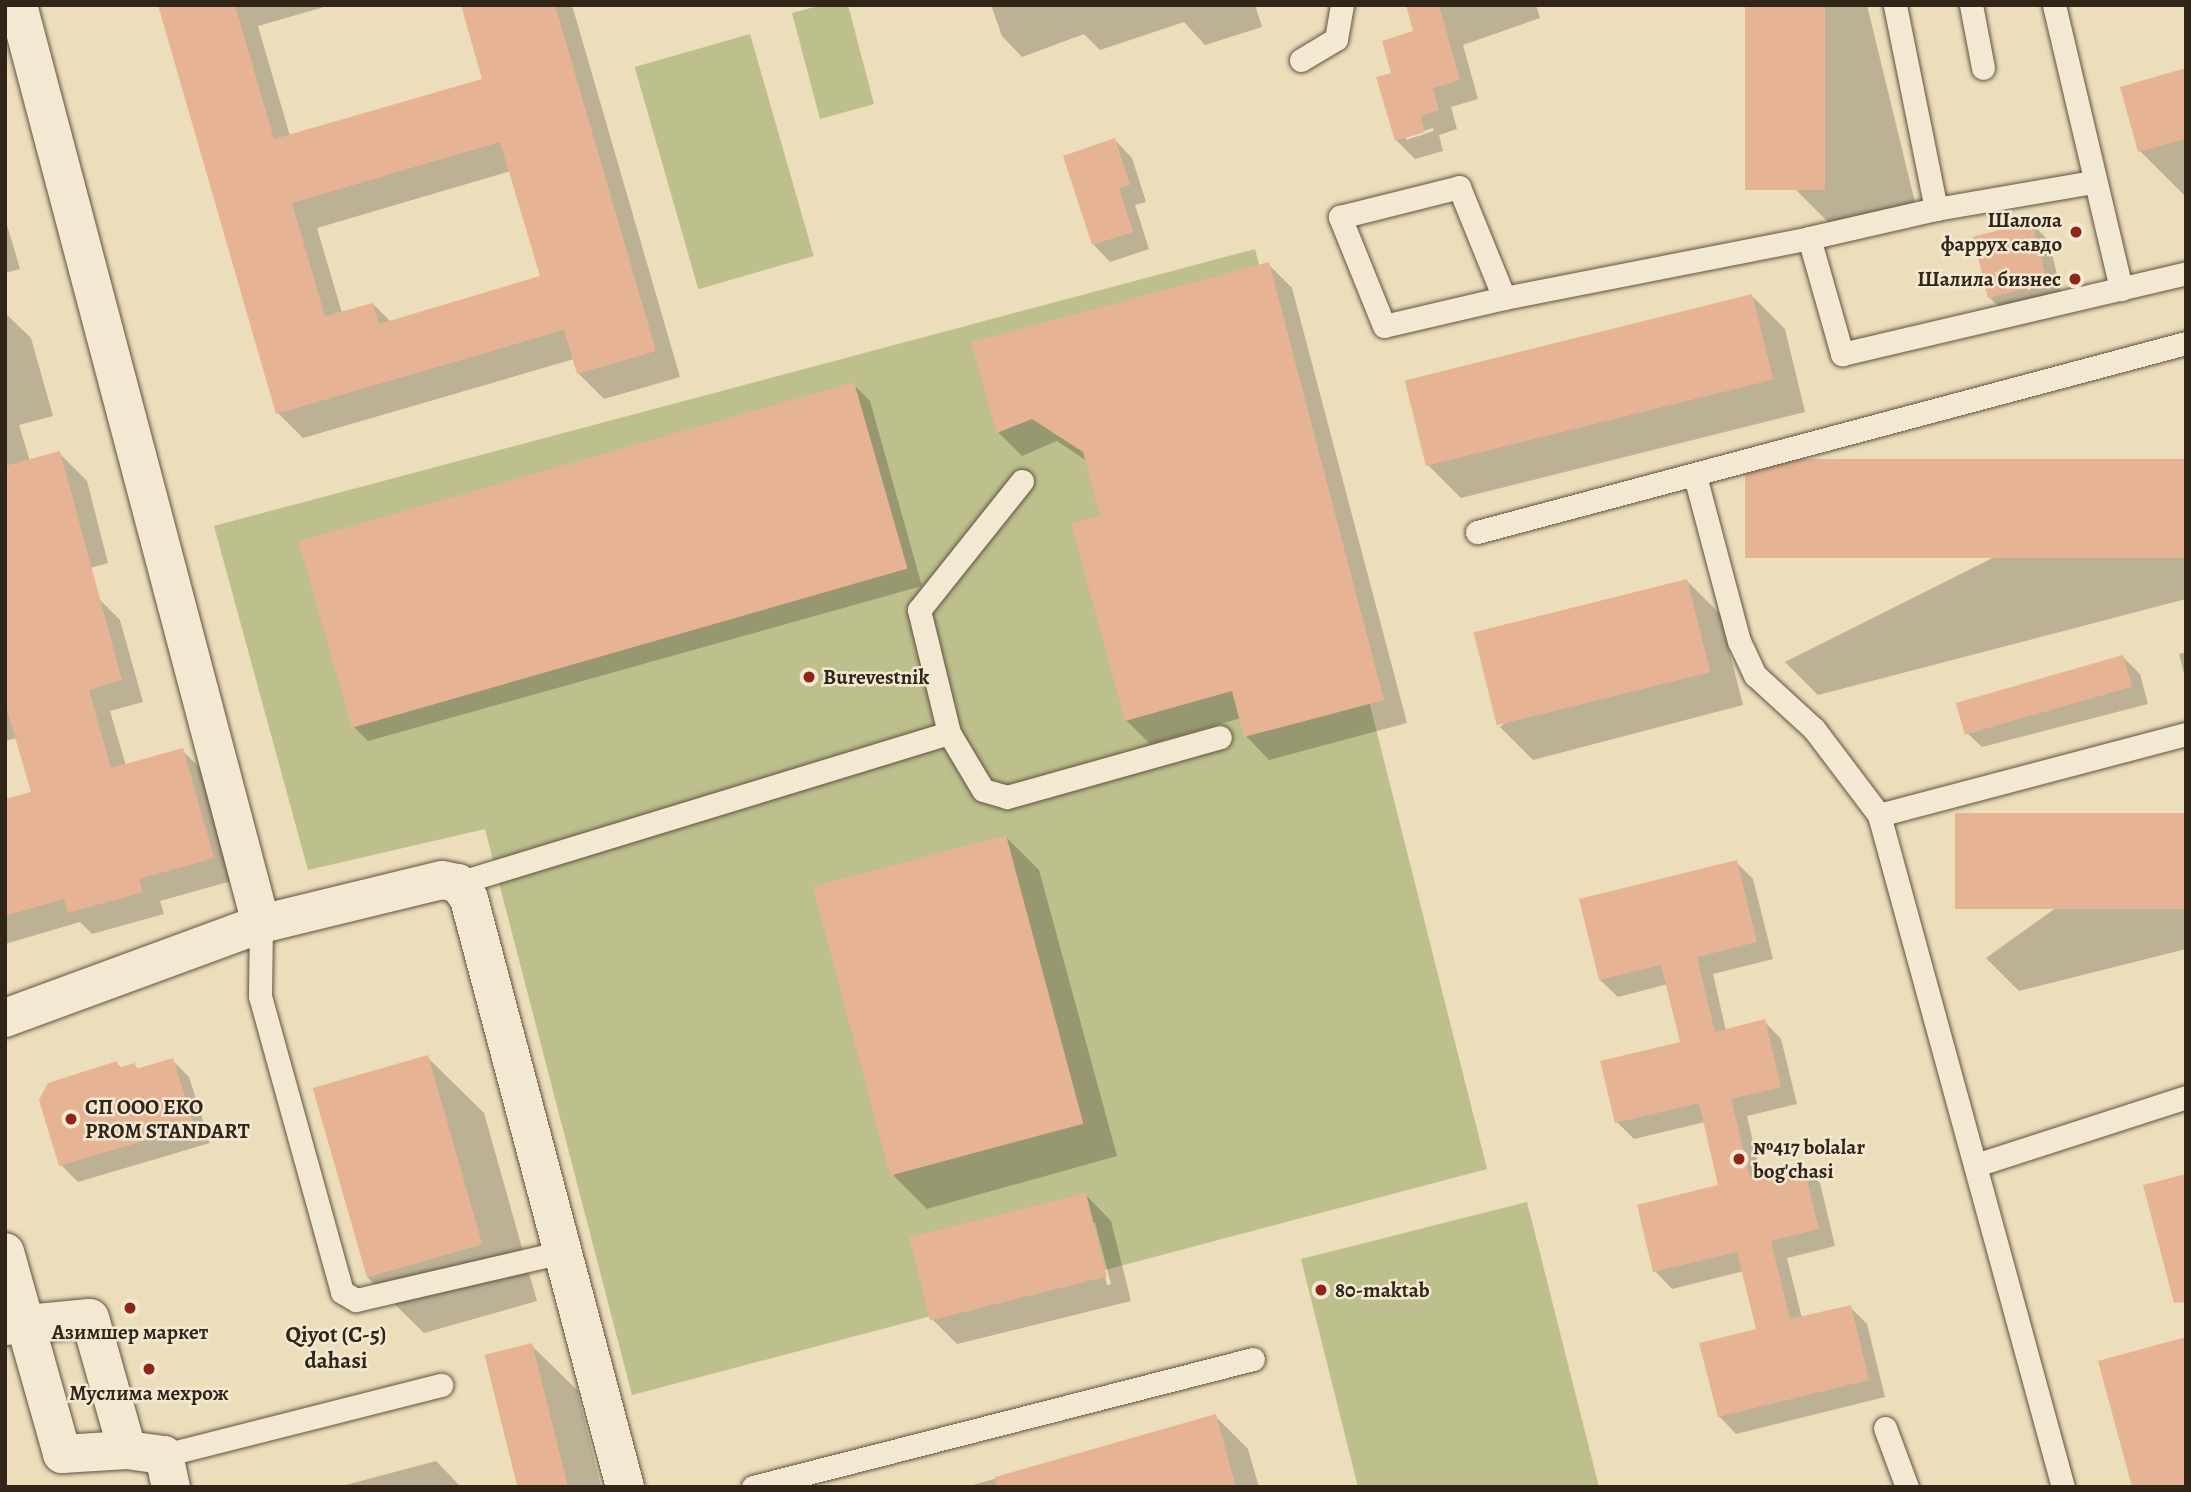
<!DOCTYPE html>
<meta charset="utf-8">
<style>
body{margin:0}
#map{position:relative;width:2191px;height:1492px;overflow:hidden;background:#ecddbb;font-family:Alegreya,serif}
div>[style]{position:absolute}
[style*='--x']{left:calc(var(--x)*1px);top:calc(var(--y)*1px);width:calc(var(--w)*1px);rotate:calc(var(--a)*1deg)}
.green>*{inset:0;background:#bdbf8c;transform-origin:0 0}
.shadow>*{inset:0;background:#0003}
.building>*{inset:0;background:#e6b494;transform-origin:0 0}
.roads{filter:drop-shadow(0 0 2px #605341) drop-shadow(0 0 2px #605341)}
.service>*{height:23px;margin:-11.5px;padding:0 11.5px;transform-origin:11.5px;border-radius:11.5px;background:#f3e9d3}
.minor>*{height:38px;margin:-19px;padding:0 19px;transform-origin:19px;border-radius:19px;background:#f3e9d3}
.dots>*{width:19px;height:19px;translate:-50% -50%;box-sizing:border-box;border:4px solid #f3e9d3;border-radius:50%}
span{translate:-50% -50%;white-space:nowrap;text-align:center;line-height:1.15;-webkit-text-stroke:5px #f3e9d3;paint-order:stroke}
.poi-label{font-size:21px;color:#312518;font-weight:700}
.right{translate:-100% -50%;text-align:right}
.left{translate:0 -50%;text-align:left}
.neighbourhood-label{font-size:23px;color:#312518;font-weight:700}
.frame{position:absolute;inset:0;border:7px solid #312518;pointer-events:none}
</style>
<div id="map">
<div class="green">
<div style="clip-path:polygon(822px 5px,848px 5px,874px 104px,820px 119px,792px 13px)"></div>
<div style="left:750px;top:34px;width:231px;height:120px;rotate:74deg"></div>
<div style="clip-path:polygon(1255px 249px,1487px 1169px,632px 1395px,485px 829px,308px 870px,214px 526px)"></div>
<div style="clip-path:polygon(1527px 1202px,1599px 1487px,1358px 1487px,1301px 1259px)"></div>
</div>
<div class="shadow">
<div style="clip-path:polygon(evenodd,159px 5px,331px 5px,258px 26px,290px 136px,484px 80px,463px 5px,572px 5px,680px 377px,604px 399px,578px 373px,574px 359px,303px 438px,278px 413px,159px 5px,511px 171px,542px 278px,391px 322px,373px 304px,342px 313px,317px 228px,511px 171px)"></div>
<div style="clip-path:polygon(991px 5px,1255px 5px,1262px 27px,1205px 45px,1184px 22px,1100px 50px,1084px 34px,1022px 57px,1002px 36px)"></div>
<div style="clip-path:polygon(evenodd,1407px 5px,1536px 5px,1540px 18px,1463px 45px,1478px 99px,1451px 107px,1457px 129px,1439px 135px,1443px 151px,1415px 159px,1396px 140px,1394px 74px,1415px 32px,1407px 5px,1433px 128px,1434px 131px,1406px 140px,1406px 136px,1433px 128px)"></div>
<div style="clip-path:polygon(1747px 5px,1867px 5px,1920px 223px,1846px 240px,1790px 184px)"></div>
<div style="clip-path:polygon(2186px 70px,2186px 197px,2140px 151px,2122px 88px)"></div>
<div style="clip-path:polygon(1115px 140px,1132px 158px,1146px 202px,1135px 205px,1149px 249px,1110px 262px,1093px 244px)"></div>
<div style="clip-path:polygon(5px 218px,20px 269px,5px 273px)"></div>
<div style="clip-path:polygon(2032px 224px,2049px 241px,2063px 300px,2006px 314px,1989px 297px)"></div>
<div style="clip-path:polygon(1268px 264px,1292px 288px,1407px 723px,1269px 760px,1246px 736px,1241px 718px,1150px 744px,1126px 720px,1102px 517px,1087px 461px,1057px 441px,1022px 456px,998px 432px)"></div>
<div style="clip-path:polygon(1752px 296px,1785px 329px,1805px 412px,1461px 498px,1428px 465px)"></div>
<div style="clip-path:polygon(5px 313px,31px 338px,53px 416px,19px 425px,30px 461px,59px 453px,87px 481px,108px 563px,5px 592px)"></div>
<div style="clip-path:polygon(853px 384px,870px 401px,922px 586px,368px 741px,351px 724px)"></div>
<div style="clip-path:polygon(2186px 461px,2186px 599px,1818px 695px,1785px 662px)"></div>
<div style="clip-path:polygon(1687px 581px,1720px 614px,1743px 705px,1533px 760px,1500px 727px)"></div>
<div style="clip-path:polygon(98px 598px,120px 620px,143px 702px,110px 711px,126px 766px,182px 750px,204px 772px,235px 880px,160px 901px,164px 914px,92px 934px,80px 922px,5px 944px,5px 801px,33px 793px,17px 738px,5px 741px,5px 625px)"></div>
<div style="clip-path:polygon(2186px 652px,2186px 681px,2179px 654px)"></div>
<div style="clip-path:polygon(2123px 657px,2140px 674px,2148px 704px,1982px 747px,1964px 730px)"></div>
<div style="clip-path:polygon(2186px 814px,2186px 949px,2019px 991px,1986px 958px)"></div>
<div style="clip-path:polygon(1006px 837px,1039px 870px,1117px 1156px,927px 1209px,894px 1176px)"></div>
<div style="clip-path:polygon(1736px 862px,1753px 879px,1773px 959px,1713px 974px,1726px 1031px,1764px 1021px,1781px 1039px,1797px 1104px,1747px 1116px,1761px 1176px,1803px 1166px,1820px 1183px,1835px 1246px,1787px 1258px,1802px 1318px,1850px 1307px,1867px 1324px,1885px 1397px,1736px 1434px,1719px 1416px,1758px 1331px,1744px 1271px,1672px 1289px,1655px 1271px,1720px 1186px,1705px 1122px,1634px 1139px,1617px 1122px,1682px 1043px,1668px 984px,1618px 997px,1600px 980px)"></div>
<div style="clip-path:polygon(427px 1057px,484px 1113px,537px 1301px,424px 1333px,367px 1277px)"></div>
<div style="clip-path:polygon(172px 1060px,189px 1077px,210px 1143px,78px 1182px,61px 1165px,117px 1063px,122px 1069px,134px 1065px,139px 1070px)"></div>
<div style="clip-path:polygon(evenodd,1086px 1195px,1111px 1221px,1131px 1301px,957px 1344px,931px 1318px,1086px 1195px,1092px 1223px,1095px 1223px,1111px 1284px,1107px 1285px,1092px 1223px)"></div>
<div style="clip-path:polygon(531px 1345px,577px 1390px,601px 1487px,519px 1487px)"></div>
<div style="clip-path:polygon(1215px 1416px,1248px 1449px,1259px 1487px,966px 1487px)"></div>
<div style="clip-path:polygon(436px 1461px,461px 1487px,338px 1487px)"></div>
</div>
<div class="building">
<div style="clip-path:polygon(evenodd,158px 5px,235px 5px,274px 139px,482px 79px,461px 5px,555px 5px,656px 351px,577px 374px,564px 330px,276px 414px,158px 5px,500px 142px,540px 276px,379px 324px,373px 303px,325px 316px,292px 203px,500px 142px)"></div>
<div style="clip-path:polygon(1406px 5px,1439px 5px,1460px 80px,1433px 88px,1439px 110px,1421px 116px,1425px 132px,1395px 141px,1376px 77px,1391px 73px,1382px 41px,1413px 31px)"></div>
<div style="left:1745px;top:5px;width:80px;height:185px"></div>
<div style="clip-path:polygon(2186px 68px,2186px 139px,2138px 152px,2120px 87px)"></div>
<div style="clip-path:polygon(1115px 138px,1130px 185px,1119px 188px,1133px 232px,1092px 245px,1063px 156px)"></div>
<div style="left:2032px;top:222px;width:63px;height:61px;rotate:76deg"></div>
<div style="clip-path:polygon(1269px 262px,1384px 700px,1244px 737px,1232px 691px,1125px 721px,1071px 523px,1100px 516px,1083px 452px,1032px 419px,997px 433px,971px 342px)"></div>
<div style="left:1752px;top:294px;width:88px;height:358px;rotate:76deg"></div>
<div style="left:854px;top:382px;width:194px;height:578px;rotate:74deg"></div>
<div style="clip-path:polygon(60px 451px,122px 680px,89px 690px,111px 768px,183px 748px,214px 858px,139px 879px,143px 892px,68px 913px,64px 899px,5px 916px,5px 799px,31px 792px,5px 703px,5px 466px)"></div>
<div style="left:2186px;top:459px;width:99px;height:441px;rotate:90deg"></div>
<div style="left:1687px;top:579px;width:96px;height:220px;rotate:76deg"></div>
<div style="left:2123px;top:655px;width:33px;height:174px;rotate:74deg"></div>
<div style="left:2186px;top:813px;width:96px;height:231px;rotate:90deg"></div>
<div style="left:1006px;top:835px;width:299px;height:200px;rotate:75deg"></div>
<div style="clip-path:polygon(1737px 860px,1757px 942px,1697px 957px,1715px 1032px,1765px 1019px,1781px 1087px,1731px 1099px,1750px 1177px,1803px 1164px,1819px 1229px,1771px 1241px,1790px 1319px,1851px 1305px,1869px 1380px,1718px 1417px,1699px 1343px,1756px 1329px,1737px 1252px,1653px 1272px,1637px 1205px,1718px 1185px,1699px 1103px,1615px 1123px,1600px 1061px,1680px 1042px,1661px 965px,1599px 980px,1579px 899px)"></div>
<div style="left:428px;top:1055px;width:197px;height:120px;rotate:74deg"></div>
<div style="clip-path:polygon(173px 1058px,194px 1126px,59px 1166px,39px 1100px,48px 1083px,117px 1061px,119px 1068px,135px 1063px,136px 1069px)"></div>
<div style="clip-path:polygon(2186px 1174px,2186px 1302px,2174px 1303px,2143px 1185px)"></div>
<div style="left:1086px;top:1193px;width:86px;height:182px;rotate:76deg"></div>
<div style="clip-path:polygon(2186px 1337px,2186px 1487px,2132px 1487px,2098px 1361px)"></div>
<div style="left:532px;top:1343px;width:149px;height:49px;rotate:76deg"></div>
<div style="clip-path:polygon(1216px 1414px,1236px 1487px,996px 1487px,995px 1477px)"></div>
</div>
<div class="roads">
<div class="service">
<div style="--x:1971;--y:5;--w:64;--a:79.2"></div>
<div style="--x:2054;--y:5;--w:292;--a:76.7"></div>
<div style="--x:1301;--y:60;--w:41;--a:-31"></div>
<div style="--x:1336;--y:39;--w:35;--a:-80"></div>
<div style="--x:1936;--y:209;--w:158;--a:-9.8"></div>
<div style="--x:1809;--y:238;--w:130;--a:-12.9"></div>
<div style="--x:1936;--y:209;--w:208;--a:-101.4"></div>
<div style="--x:1504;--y:298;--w:123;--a:166.9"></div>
<div style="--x:1384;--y:326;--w:118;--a:-112"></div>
<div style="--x:1340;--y:217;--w:123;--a:-14.1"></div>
<div style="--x:1459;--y:187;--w:120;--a:67.9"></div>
<div style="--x:1504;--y:298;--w:311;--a:-11.1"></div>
<div style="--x:1809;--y:238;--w:121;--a:74.1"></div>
<div style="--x:1842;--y:354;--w:353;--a:-13.2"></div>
<div style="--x:1695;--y:476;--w:171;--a:75.1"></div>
<div style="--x:1739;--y:641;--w:38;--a:65"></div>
<div style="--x:1755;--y:675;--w:80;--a:42.5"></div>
<div style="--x:1814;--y:729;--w:108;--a:52.9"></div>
<div style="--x:1879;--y:815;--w:697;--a:74.69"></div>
<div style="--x:1477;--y:532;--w:734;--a:-14.93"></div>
<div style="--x:949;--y:733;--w:127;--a:-103.7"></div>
<div style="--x:919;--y:610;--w:165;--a:-51.4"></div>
<div style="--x:1879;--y:815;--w:318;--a:-14.8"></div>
<div style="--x:458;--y:883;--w:513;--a:-16.99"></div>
<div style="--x:949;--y:733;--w:66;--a:59.2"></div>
<div style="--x:983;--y:790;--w:25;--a:16"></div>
<div style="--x:1007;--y:797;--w:221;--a:-15.7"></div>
<div style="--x:261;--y:924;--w:72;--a:90.8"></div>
<div style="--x:260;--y:996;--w:307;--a:74.5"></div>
<div style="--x:342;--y:1292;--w:16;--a:30"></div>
<div style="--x:356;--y:1300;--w:212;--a:-13.1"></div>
<div style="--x:1976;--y:1165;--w:221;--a:-17.9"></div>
<div style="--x:1885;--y:1428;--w:63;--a:69.6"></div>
<div style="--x:164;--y:1455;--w:286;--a:-14.2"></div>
<div style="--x:753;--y:1487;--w:516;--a:-14.36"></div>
</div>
<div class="minor">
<div style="--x:18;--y:5;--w:951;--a:75.19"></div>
<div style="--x:5;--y:1018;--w:273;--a:-20.2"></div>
<div style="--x:261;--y:924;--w:186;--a:-13.7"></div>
<div style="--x:442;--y:880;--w:16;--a:11"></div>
<div style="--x:458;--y:883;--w:19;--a:55"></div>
<div style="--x:469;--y:899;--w:608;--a:75.14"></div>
<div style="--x:5;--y:1252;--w:210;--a:74.2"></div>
<div style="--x:62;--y:1454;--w:65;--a:-3.5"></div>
<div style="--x:127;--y:1450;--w:37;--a:8"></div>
<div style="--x:164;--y:1455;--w:33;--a:78"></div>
<div style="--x:5;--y:1326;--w:85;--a:-5.4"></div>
<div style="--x:90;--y:1318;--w:137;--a:74.3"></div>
</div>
</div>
<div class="dots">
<div style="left:2076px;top:232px;background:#8f2418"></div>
<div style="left:2075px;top:279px;background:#8f2418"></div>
<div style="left:809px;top:677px;background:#8f2418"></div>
<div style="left:71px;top:1119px;background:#8f2418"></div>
<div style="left:1739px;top:1159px;background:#8f2418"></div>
<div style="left:1321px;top:1290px;background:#8f2418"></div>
<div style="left:130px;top:1308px;background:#8f2418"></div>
<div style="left:149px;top:1369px;background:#8f2418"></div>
</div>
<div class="poi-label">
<span class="right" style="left:2062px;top:232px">Шалола<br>фаррух савдо</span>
<span class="right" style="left:2061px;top:279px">Шалила бизнес</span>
<span class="left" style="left:823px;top:677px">Burevestnik</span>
<span class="left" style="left:85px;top:1119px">СП ООО EKO<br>PROM STANDART</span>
<span class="left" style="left:1753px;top:1159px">№417 bolalar<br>bog'chasi</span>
<span class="left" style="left:1335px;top:1290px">80-maktab</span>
<span style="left:130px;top:1332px">Азимшер маркет</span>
<span style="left:149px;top:1393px">Муслима мехрож</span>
</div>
<div class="neighbourhood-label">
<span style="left:336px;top:1348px">Qiyot (C-5)<br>dahasi</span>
</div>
<div class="frame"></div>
</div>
